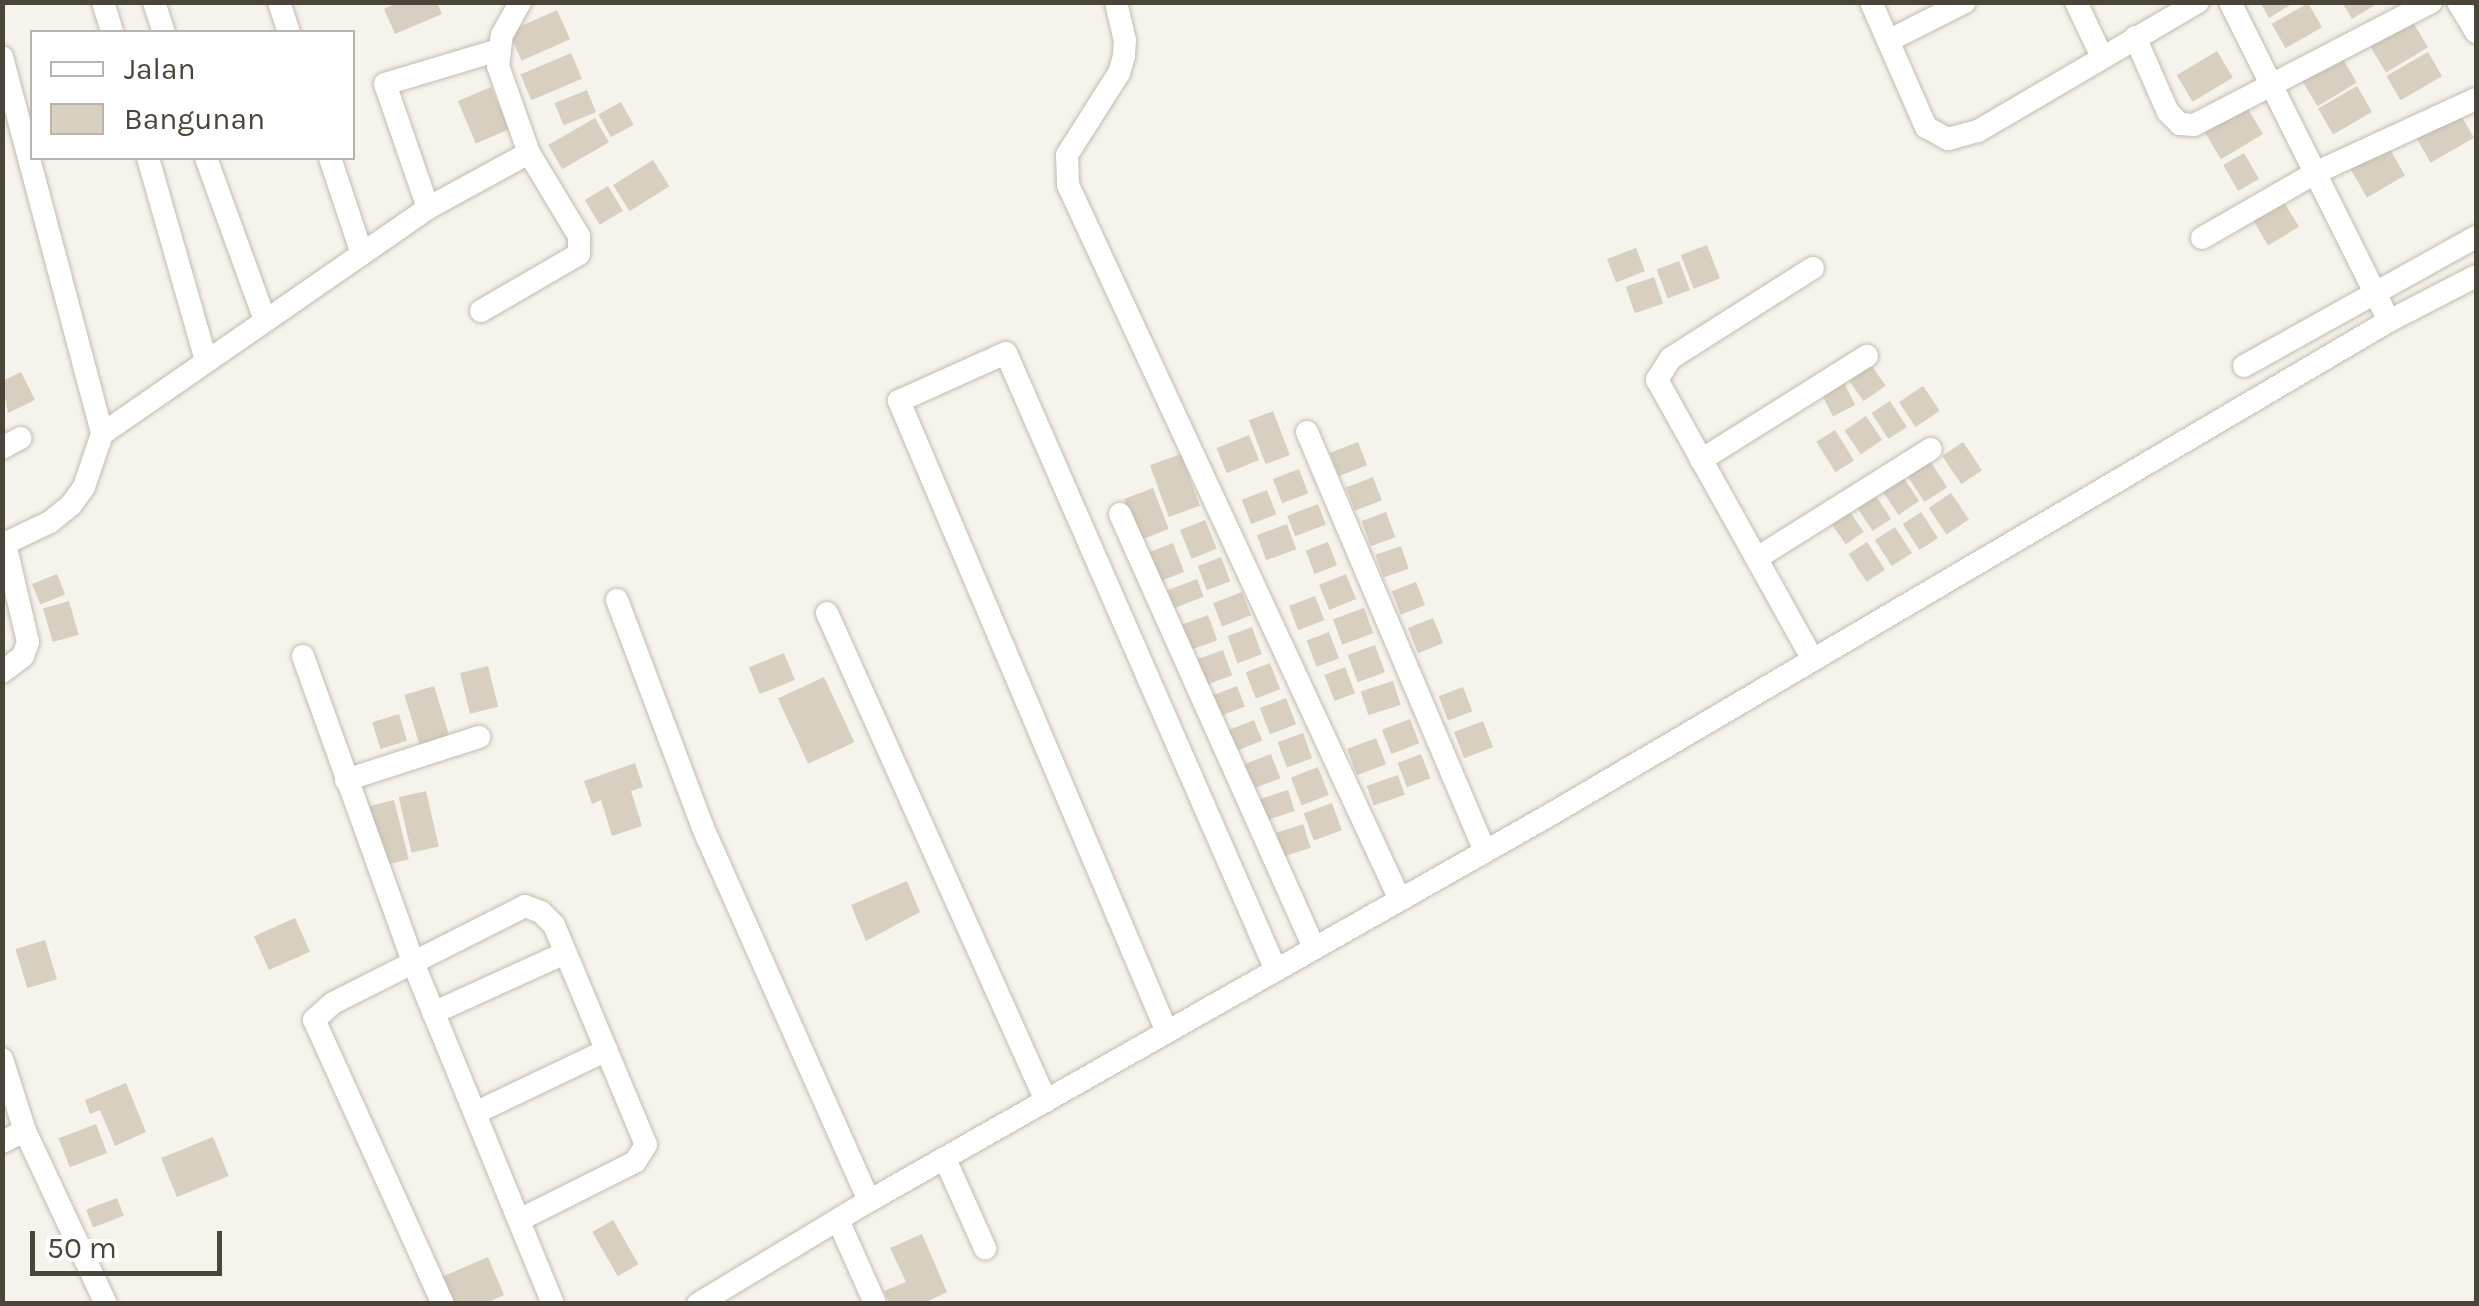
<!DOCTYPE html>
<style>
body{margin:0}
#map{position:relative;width:2479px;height:1306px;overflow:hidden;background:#f6f3ec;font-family:Karla,sans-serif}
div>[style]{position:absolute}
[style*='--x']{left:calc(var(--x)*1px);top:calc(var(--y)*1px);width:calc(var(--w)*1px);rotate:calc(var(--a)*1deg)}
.building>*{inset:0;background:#d8cfc1;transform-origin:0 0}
.roads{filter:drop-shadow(0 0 2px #c2bbae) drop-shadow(0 0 2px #c2bbae)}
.minor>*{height:22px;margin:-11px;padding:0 11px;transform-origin:11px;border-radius:11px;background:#fff}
span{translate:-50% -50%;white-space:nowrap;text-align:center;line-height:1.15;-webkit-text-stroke:10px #fff;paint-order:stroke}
.frame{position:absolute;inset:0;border:5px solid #4b4439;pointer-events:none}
.legend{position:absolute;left:30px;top:30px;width:325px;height:130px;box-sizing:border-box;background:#fff;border:2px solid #b7b4b0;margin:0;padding:12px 18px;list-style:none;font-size:30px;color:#4b4439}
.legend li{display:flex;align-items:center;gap:20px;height:50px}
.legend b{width:50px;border:2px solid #b7b4b0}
.scale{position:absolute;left:30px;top:1231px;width:192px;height:45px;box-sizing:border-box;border:5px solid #4b4439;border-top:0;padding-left:12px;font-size:30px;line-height:35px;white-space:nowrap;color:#4b4439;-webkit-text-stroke:8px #fff;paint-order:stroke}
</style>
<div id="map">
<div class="building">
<div style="clip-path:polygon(399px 2px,437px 2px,442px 14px,395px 34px,384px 9px)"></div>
<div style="clip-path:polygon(2260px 2px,2295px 2px,2269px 18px)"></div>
<div style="clip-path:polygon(2342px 2px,2380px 2px,2352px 19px)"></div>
<div style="left:2308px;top:3px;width:28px;height:42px;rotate:60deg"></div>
<div style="left:557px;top:10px;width:32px;height:53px;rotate:66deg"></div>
<div style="left:2411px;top:19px;width:33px;height:49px;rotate:59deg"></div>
<div style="left:2217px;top:51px;width:31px;height:47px;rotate:59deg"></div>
<div style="left:2428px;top:52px;width:28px;height:48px;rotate:60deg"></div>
<div style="left:571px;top:53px;width:28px;height:55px;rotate:67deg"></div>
<div style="left:2341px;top:56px;width:31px;height:46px;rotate:59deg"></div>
<div style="left:2357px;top:86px;width:30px;height:45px;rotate:60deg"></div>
<div style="left:491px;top:87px;width:46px;height:36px;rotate:67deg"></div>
<div style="left:587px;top:90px;width:24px;height:35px;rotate:68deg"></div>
<div style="left:621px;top:102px;width:26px;height:26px;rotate:61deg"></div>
<div style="left:2245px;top:104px;width:35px;height:49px;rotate:59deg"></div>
<div style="left:2458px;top:110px;width:32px;height:50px;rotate:60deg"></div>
<div style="left:595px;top:118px;width:28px;height:54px;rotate:60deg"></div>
<div style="left:2388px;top:146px;width:34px;height:44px;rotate:60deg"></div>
<div style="left:2244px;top:153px;width:30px;height:24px;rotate:60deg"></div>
<div style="left:653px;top:160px;width:31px;height:47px;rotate:58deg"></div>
<div style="left:608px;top:186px;width:29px;height:27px;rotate:59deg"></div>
<div style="left:2284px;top:202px;width:29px;height:36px;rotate:59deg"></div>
<div style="left:1707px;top:245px;width:36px;height:28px;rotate:69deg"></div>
<div style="left:1636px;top:248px;width:25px;height:31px;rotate:69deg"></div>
<div style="left:1679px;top:261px;width:31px;height:24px;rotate:69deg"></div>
<div style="left:1654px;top:277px;width:28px;height:30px;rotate:71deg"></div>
<div style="left:1869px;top:362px;width:29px;height:27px;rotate:55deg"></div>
<div style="clip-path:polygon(21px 372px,35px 400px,8px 413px,2px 381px)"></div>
<div style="left:1843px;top:381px;width:27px;height:25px;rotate:63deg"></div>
<div style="left:1923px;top:386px;width:30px;height:29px;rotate:56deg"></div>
<div style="left:1890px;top:401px;width:31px;height:22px;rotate:57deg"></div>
<div style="left:1273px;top:411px;width:47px;height:26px;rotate:69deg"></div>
<div style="left:1866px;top:416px;width:29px;height:26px;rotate:56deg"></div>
<div style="left:1835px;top:430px;width:36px;height:22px;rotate:58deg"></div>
<div style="left:1249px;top:435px;width:27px;height:35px;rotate:68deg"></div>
<div style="left:1358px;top:442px;width:25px;height:30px;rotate:69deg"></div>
<div style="left:1963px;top:442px;width:34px;height:25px;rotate:56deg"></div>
<div style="left:1181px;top:454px;width:55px;height:33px;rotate:70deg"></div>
<div style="left:1928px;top:458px;width:35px;height:27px;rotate:57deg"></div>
<div style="left:1299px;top:469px;width:26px;height:28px;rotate:69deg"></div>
<div style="left:1373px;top:477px;width:25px;height:29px;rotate:69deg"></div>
<div style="left:1903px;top:477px;width:29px;height:25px;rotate:56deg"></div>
<div style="left:1153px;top:488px;width:44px;height:31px;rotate:69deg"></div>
<div style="left:1267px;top:490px;width:26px;height:27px;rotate:69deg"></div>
<div style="left:1874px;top:493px;width:31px;height:22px;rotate:57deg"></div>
<div style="left:1951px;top:493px;width:32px;height:27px;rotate:56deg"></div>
<div style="left:1318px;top:504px;width:22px;height:33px;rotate:69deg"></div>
<div style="left:1386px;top:512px;width:27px;height:26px;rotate:70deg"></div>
<div style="left:1850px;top:512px;width:24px;height:22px;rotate:55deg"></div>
<div style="left:1921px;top:512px;width:31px;height:22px;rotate:57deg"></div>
<div style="left:1205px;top:520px;width:31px;height:27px;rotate:68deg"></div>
<div style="left:1287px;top:524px;width:27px;height:32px;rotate:70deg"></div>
<div style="left:1895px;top:527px;width:31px;height:24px;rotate:57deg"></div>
<div style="left:1328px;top:542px;width:25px;height:24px;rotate:69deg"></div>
<div style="left:1867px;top:542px;width:33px;height:22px;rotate:57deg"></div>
<div style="left:1173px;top:543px;width:31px;height:27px;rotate:69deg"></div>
<div style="left:1401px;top:546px;width:24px;height:27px;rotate:71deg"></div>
<div style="left:1221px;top:557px;width:26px;height:25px;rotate:69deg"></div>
<div style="left:57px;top:574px;width:22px;height:27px;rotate:68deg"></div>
<div style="left:1346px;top:574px;width:27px;height:29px;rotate:68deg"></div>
<div style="left:1197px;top:579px;width:19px;height:32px;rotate:69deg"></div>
<div style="left:1416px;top:582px;width:25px;height:26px;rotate:69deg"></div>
<div style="left:1242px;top:592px;width:25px;height:31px;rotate:69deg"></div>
<div style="left:1315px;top:596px;width:26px;height:28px;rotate:69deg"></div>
<div style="left:69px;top:601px;width:35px;height:27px;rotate:74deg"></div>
<div style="left:1364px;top:608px;width:27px;height:33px;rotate:70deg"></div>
<div style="left:1208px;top:615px;width:27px;height:29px;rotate:70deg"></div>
<div style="left:1433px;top:618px;width:27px;height:27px;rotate:68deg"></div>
<div style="left:1252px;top:627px;width:29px;height:26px;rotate:70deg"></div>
<div style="left:1329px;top:632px;width:28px;height:24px;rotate:69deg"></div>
<div style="left:1375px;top:645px;width:29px;height:29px;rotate:70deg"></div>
<div style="left:1223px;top:650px;width:27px;height:28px;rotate:70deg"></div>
<div style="left:784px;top:653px;width:29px;height:38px;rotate:68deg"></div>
<div style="left:1270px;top:663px;width:28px;height:26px;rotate:69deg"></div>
<div style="left:488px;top:666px;width:42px;height:29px;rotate:76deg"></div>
<div style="left:1345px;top:667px;width:28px;height:22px;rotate:69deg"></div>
<div style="left:824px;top:677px;width:72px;height:51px;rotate:65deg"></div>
<div style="left:1393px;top:681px;width:25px;height:34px;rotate:72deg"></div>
<div style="left:434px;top:686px;width:52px;height:31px;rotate:73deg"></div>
<div style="left:1237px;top:686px;width:22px;height:29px;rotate:69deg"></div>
<div style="left:1463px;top:687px;width:26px;height:26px;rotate:69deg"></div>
<div style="left:1286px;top:698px;width:28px;height:28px;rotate:69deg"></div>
<div style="left:399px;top:714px;width:28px;height:28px;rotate:73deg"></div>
<div style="left:1410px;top:719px;width:26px;height:30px;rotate:69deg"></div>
<div style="left:1254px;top:720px;width:22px;height:38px;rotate:68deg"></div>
<div style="left:1483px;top:721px;width:28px;height:31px;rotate:69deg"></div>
<div style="left:1303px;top:733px;width:27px;height:27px;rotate:70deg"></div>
<div style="left:1376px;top:738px;width:28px;height:31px;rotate:69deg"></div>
<div style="left:1271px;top:754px;width:26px;height:35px;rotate:69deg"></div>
<div style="left:1421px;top:754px;width:26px;height:25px;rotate:69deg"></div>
<div style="clip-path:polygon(635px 763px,643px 787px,631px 791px,642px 826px,612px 836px,601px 800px,592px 804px,584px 781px)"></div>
<div style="left:1318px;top:767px;width:30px;height:29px;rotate:69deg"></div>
<div style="left:1398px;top:775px;width:21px;height:33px;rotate:71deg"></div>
<div style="left:1288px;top:790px;width:22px;height:30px;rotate:72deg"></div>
<div style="left:426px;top:791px;width:57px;height:28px;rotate:77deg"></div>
<div style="left:394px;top:800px;width:61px;height:32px;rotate:76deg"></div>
<div style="left:1332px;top:803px;width:29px;height:30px;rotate:70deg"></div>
<div style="left:1303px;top:824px;width:25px;height:28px;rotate:72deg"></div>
<div style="clip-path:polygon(907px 881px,920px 912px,866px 941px,851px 905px)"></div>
<div style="left:295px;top:918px;width:37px;height:45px;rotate:66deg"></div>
<div style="left:45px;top:940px;width:41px;height:31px;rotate:73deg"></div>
<div style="clip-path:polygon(126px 1083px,146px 1132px,115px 1146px,100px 1110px,90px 1114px,85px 1100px)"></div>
<div style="left:96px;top:1124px;width:31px;height:40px;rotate:69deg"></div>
<div style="left:213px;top:1137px;width:42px;height:56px;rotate:68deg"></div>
<div style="left:117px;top:1198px;width:19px;height:33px;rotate:69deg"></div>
<div style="left:613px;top:1220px;width:51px;height:24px;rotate:60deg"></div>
<div style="clip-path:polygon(922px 1234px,947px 1292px,922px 1304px,890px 1304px,884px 1291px,906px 1282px,890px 1248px)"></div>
<div style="clip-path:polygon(488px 1257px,504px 1295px,484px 1304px,450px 1304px,439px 1278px)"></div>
</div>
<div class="roads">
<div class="minor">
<div style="--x:103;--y:2;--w:31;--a:73"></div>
<div style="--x:154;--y:2;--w:32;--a:72"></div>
<div style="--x:279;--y:2;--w:32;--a:72"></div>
<div style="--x:1116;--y:2;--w:39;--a:77"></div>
<div style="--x:1125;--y:40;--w:16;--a:94"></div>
<div style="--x:1124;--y:56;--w:18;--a:106"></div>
<div style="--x:1119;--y:73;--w:97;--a:122.4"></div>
<div style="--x:1067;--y:155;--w:30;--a:88"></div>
<div style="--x:1068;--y:185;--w:788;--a:65.09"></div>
<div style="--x:1871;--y:2;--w:137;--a:66.3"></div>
<div style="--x:1926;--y:127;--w:25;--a:29"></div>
<div style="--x:1948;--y:139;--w:31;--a:-15"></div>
<div style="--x:1978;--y:131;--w:255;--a:-30.4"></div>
<div style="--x:2076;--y:2;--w:59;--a:64.7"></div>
<div style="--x:2230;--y:2;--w:356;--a:63.5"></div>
<div style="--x:2458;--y:2;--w:35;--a:59"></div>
<div style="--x:2135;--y:37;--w:82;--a:66.3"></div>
<div style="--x:2168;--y:112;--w:17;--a:45"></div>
<div style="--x:2180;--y:124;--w:14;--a:4"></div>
<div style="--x:2194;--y:125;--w:267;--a:-27.4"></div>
<div style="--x:1888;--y:41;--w:86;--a:-26.9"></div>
<div style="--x:2;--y:57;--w:390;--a:75.1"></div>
<div style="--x:148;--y:158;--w:210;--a:74"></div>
<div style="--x:206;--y:158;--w:172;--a:70"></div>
<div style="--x:330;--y:158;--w:101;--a:71.6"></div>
<div style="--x:428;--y:208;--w:131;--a:-109.1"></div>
<div style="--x:385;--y:84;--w:118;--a:-16.7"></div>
<div style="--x:2202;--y:238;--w:130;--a:-29.9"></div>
<div style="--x:2315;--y:173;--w:177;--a:-24.7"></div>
<div style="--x:481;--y:311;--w:113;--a:-30.2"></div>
<div style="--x:579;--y:254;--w:18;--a:-90"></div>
<div style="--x:579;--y:236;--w:97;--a:-121.1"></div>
<div style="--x:2244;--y:366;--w:265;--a:-29.1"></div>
<div style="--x:1307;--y:432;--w:456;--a:67"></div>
<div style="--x:2;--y:448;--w:21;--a:-28"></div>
<div style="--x:1701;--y:460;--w:196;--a:-32.1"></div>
<div style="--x:1120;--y:514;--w:475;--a:65.9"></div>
<div style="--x:2;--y:545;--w:53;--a:-25.6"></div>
<div style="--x:50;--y:522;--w:27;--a:-39"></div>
<div style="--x:71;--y:505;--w:22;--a:-54"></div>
<div style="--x:84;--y:487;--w:56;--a:-71.2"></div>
<div style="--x:102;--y:434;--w:397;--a:-34.7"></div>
<div style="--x:428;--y:208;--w:115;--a:-28.6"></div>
<div style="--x:529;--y:153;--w:92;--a:-109.6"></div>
<div style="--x:498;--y:66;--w:31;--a:-83"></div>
<div style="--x:502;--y:35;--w:38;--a:-61"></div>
<div style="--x:1757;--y:558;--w:205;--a:-32.1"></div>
<div style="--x:617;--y:600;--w:244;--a:69.3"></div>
<div style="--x:703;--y:828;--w:408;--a:66"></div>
<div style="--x:827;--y:613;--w:535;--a:65.83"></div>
<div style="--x:303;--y:656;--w:328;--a:70.2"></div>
<div style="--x:414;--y:965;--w:366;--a:67.7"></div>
<div style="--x:1813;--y:660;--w:321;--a:-119.1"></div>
<div style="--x:1657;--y:380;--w:26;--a:-58"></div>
<div style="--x:1671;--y:358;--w:168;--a:-32.4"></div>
<div style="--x:2;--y:672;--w:26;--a:-37"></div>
<div style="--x:23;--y:656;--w:15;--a:-70"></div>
<div style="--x:28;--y:642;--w:101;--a:-103.2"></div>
<div style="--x:346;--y:780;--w:140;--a:-17.9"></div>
<div style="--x:433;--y:1013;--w:145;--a:-24.4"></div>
<div style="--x:1167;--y:1032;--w:686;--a:-113.01"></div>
<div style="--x:899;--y:401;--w:117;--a:-24.2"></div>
<div style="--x:1006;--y:353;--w:673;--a:66.37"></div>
<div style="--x:2;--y:1059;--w:76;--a:72.3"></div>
<div style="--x:475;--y:1113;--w:146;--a:-25.5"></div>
<div style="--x:2;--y:1142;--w:25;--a:-26"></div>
<div style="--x:25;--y:1131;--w:191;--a:64.9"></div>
<div style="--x:945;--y:1159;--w:98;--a:65.8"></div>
<div style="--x:838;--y:1220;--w:89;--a:66"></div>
<div style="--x:443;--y:1304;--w:312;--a:-114.4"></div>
<div style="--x:314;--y:1020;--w:25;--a:-42"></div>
<div style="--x:333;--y:1003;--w:215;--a:-26.8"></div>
<div style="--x:525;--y:906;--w:17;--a:21"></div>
<div style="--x:541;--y:912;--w:18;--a:45"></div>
<div style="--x:554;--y:925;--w:238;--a:67.3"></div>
<div style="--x:646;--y:1145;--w:20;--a:123"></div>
<div style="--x:635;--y:1162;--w:130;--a:153.4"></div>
<div style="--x:698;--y:1304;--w:200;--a:-31.1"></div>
<div style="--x:869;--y:1201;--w:786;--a:-29.56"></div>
<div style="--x:1553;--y:813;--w:970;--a:-30.48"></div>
<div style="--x:2389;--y:321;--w:98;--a:-27.3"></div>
</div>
</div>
<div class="frame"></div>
<ul class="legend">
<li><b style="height:12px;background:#fff"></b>Jalan</li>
<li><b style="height:28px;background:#d8cfc1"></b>Bangunan</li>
</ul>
<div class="scale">50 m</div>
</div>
